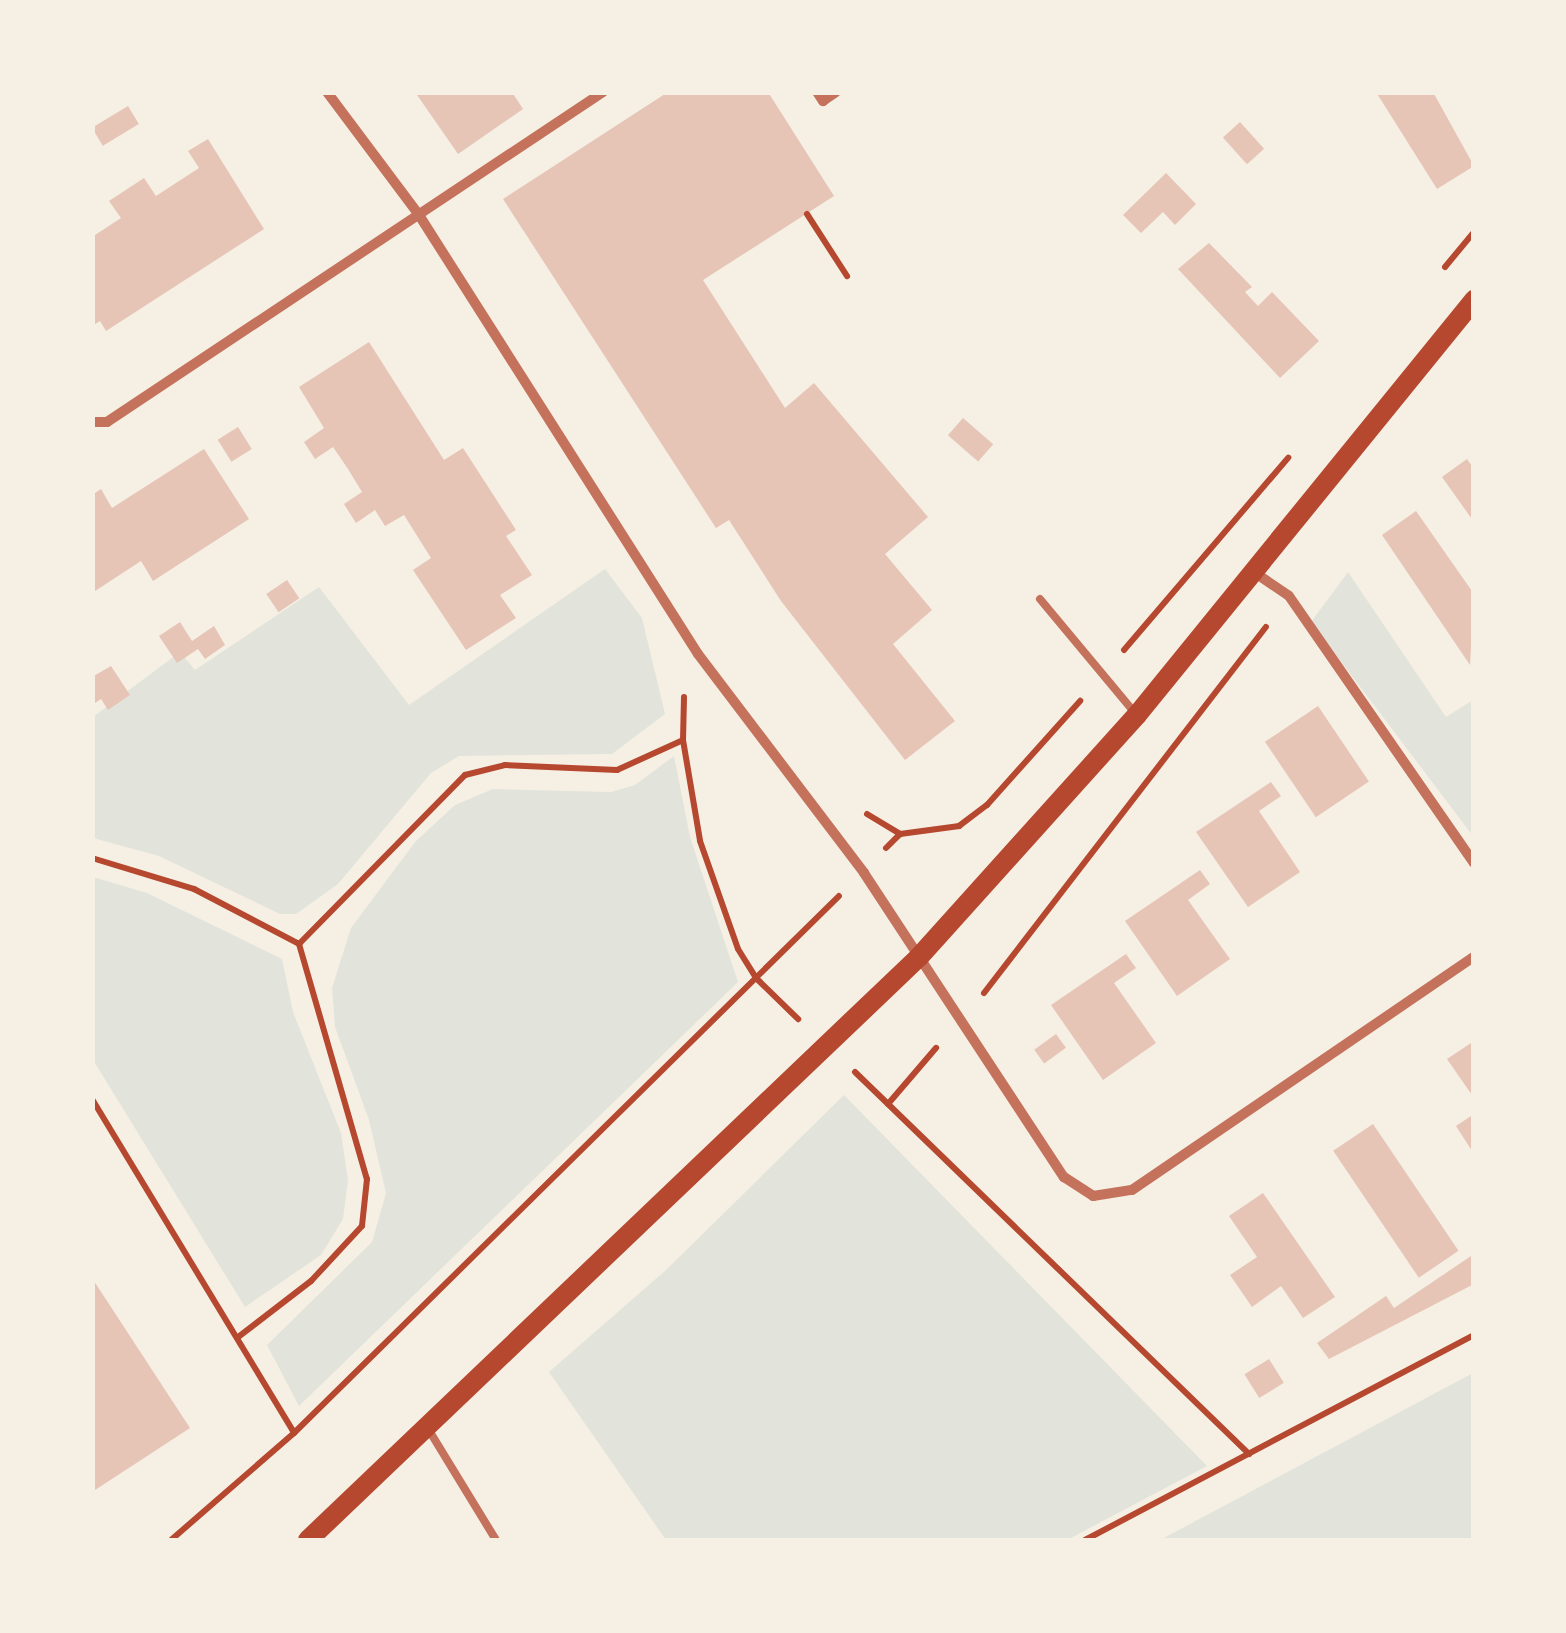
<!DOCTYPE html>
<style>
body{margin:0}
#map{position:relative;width:1566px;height:1633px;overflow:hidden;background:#f6efe4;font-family:"Exo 2",sans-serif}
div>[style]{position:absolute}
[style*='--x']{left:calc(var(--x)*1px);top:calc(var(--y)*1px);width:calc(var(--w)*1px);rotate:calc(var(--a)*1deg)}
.green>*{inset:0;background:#e2e4dc}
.building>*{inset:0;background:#e6c5b7;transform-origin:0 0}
.path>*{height:6px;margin:-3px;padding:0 3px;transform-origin:3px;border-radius:3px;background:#b5482f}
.service>*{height:8px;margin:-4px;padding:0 4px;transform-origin:4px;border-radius:4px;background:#c5725c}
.minor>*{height:10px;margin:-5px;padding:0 5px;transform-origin:5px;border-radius:5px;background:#c5725c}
.secondary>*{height:20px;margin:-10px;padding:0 10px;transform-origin:10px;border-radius:10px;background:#b5482f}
span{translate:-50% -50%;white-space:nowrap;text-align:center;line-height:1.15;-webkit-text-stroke:9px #f6efe4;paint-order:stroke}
.frame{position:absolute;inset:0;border:95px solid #f6efe4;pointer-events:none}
</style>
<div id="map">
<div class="green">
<div style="clip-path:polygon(605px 569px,642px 618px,665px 714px,612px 754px,459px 756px,431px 773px,338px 884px,296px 914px,280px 914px,159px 856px,93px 838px,93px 717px,180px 652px,195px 670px,319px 587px,409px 705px)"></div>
<div style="clip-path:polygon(1348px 572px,1446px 717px,1473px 700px,1473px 836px,1311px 622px)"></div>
<div style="clip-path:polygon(674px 756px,690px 837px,738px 982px,299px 1406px,267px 1345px,372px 1242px,386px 1193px,369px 1120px,335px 1027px,332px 988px,351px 928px,415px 842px,455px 805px,493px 789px,611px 792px,635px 785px)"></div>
<div style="clip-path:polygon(93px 877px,147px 893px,282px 959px,293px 1012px,341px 1133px,348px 1180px,343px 1219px,321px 1255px,245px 1307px,93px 1060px)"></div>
<div style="clip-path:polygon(844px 1095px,1207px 1466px,1067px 1540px,666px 1540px,549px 1372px,666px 1270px)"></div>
<div style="clip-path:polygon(1473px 1373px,1473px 1540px,1160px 1540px)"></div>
</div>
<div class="building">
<div style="clip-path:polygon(415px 92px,512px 92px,523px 109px,458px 154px)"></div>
<div style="clip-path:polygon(668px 92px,768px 92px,834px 196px,703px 280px,785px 408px,814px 383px,928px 517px,885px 554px,932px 610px,893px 644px,955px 721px,905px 760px,781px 601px,729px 520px,716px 528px,503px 199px)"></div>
<div style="clip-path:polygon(1376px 92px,1433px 92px,1474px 166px,1437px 189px)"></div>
<div style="left:128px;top:106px;width:21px;height:42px;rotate:59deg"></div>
<div style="left:1240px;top:122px;width:36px;height:23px;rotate:48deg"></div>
<div style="clip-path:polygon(208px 139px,264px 229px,106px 331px,100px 321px,92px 326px,92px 237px,121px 218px,109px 201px,144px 178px,156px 196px,199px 168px,188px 151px)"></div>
<div style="clip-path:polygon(1166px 173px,1196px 204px,1175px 225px,1163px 212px,1141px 233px,1123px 215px)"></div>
<div style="clip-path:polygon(1209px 243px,1252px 287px,1245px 292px,1258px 306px,1272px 292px,1319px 341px,1280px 378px,1178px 269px)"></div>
<div style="clip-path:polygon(369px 342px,444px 460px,463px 448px,516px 530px,506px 536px,532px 575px,500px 595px,516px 618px,466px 650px,413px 570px,431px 558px,404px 515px,385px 526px,375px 510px,356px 523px,344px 504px,362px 492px,348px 469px,333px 447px,315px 459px,304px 442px,324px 428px,299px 387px)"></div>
<div style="left:963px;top:418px;width:40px;height:23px;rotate:41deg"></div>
<div style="left:238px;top:427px;width:26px;height:24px;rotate:58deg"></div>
<div style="clip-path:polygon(204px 449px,249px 519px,153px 581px,141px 561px,92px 593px,92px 495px,101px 489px,112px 508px)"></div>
<div style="clip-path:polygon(1467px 459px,1474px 469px,1474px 522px,1442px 477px)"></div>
<div style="clip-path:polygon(1416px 511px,1474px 594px,1470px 665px,1382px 535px)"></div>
<div style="left:287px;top:580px;width:22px;height:25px;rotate:56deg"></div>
<div style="clip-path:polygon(180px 622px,192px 641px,214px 626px,225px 645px,205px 659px,198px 649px,177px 663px,159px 636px)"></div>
<div style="clip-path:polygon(111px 666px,130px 695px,108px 710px,101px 699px,92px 705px,92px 677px)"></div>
<div style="left:1318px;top:706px;width:91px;height:64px;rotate:56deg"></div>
<div style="clip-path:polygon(1271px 782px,1281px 796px,1259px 811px,1300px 872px,1248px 907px,1196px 832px)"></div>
<div style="clip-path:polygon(1200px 870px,1210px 884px,1188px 900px,1230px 959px,1177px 996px,1125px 921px)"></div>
<div style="clip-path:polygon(1126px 954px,1136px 968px,1114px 983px,1156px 1043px,1103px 1080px,1051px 1005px)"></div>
<div style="left:1056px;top:1034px;width:17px;height:27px;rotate:54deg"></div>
<div style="clip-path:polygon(1474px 1041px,1474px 1098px,1447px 1059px)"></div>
<div style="clip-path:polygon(1474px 1114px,1474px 1154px,1456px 1126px)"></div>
<div style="left:1373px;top:1124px;width:153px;height:48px;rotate:56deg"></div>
<div style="clip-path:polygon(1263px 1193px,1335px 1297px,1303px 1318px,1281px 1286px,1252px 1307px,1230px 1275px,1257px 1257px,1229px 1216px)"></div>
<div style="clip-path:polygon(1474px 1254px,1474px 1284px,1329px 1359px,1317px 1343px,1386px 1296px,1394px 1308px)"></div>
<div style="clip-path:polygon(92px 1278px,190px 1428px,92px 1492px)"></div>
<div style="left:1269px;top:1359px;width:28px;height:29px;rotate:58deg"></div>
</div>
<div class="path">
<div style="--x:807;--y:214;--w:74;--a:57.2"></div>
<div style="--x:1445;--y:267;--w:45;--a:-50.4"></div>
<div style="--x:1124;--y:650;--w:253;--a:-49.5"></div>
<div style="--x:684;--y:697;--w:43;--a:91.3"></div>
<div style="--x:683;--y:740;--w:102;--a:80.4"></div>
<div style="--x:700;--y:841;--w:114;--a:70.6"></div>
<div style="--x:738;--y:949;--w:34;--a:58"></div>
<div style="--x:756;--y:978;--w:59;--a:44.3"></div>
<div style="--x:867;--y:814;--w:39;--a:31"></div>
<div style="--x:900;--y:834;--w:60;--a:-7.7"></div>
<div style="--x:959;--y:826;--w:35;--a:-37"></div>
<div style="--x:987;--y:805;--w:140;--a:-48.2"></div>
<div style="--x:886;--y:848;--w:20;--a:-45"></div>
<div style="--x:92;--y:858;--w:107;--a:16.9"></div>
<div style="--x:194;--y:889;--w:119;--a:27.6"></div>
<div style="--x:299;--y:944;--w:245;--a:73.9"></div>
<div style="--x:367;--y:1179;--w:47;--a:96.1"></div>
<div style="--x:362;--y:1226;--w:75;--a:132.8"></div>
<div style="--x:311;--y:1281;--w:93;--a:142.4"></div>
<div style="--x:299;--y:944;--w:237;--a:-45.5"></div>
<div style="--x:465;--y:775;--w:41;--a:-14"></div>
<div style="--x:505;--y:765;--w:112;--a:2.6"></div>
<div style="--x:617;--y:770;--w:72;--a:-24.4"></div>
<div style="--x:984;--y:993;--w:462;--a:-52.4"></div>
<div style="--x:855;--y:1072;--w:549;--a:44.11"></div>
<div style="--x:92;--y:1099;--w:390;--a:58.8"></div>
<div style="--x:888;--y:1104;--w:74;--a:-49.4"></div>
<div style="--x:171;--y:1540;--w:163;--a:-41"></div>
<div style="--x:294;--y:1433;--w:765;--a:-44.58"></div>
<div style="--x:1085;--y:1540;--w:440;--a:-27.8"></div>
</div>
<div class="service">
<div style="--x:1040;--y:599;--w:147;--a:50.2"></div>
<div style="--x:427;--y:1427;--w:132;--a:58.6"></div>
</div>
<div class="minor">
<div style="--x:327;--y:92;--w:154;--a:53.2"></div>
<div style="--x:419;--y:215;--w:520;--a:57.56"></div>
<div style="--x:698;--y:654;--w:275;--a:52.8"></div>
<div style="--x:864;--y:873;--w:364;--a:56.7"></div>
<div style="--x:1064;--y:1177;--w:35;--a:33"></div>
<div style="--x:1093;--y:1196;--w:39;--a:-9"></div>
<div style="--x:1132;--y:1190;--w:414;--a:-34.3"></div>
<div style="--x:817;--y:92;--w:11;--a:56"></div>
<div style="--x:823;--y:101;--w:16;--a:-35"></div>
<div style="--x:92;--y:422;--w:15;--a:0"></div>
<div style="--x:107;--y:422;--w:596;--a:-33.64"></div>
<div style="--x:1254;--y:572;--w:42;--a:34.4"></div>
<div style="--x:1289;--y:596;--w:325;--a:55.3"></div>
</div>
<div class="secondary">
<div style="--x:308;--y:1540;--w:845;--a:-43.66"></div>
<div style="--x:919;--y:957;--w:326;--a:-48"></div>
<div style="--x:1137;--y:715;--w:535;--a:-50.92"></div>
</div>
<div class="frame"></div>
</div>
